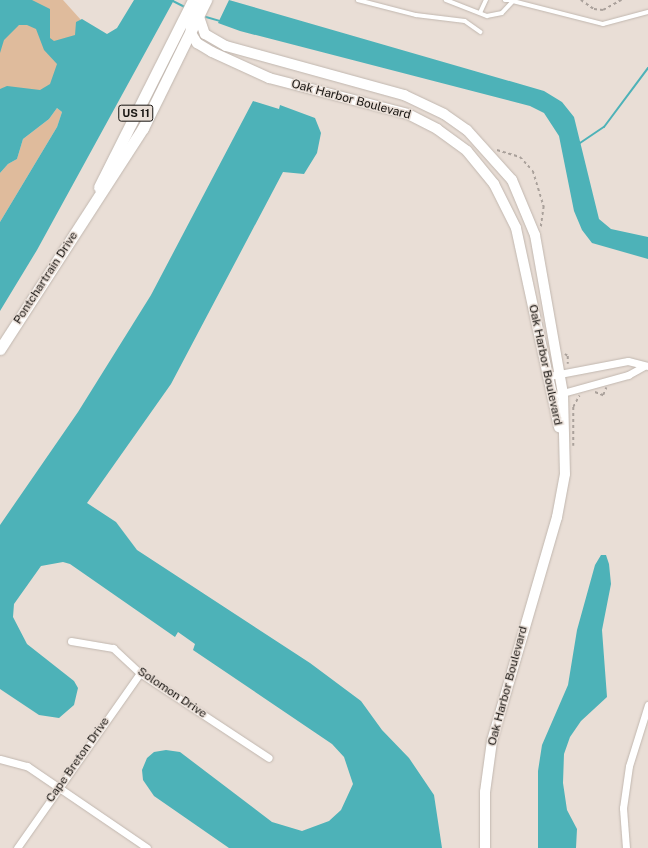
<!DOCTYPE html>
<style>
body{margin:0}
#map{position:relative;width:648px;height:848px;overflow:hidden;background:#e9ded6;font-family:"Public Sans",sans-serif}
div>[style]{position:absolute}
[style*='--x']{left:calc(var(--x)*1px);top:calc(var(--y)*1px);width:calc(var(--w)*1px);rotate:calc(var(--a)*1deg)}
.green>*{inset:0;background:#dfbb9c}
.water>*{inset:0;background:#4db2b8}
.stream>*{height:2px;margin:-1px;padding:0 1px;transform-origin:1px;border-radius:1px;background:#4db2b8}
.path>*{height:1.5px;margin-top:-0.75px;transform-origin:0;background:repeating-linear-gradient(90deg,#aaa19b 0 3px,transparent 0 6px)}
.roads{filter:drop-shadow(0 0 1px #c1b7af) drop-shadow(0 0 1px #c1b7af)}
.lane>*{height:3.5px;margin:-1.75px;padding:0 1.75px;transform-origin:1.75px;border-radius:1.75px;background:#fff}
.street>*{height:7px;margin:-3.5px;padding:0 3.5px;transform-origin:3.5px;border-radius:3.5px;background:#fff}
.secondary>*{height:10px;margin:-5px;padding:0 5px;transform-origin:5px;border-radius:5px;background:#fff}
.primary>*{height:11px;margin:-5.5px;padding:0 5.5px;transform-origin:5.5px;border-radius:5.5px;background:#fff}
span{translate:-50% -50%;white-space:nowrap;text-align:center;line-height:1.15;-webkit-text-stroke:3px #e9ded6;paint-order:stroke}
.shield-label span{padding:1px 3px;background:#e9ded6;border:1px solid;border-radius:3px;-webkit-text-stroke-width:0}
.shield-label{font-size:11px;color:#171411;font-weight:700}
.street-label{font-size:12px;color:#171411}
</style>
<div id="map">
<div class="green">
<div style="clip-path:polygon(0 0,63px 0,108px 50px,62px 81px,0 112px)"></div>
<div style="clip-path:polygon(57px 108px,62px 112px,57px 127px,0 222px,0 173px,8px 164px,17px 159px,23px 139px,49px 119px)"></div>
</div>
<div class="water">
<div style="clip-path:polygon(0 0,32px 0,50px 9px,50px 38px,54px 41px,75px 35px,76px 22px,82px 19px,107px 34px,117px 28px,134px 0,174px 0,37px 250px,0 311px,0 222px,57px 127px,62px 112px,57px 108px,49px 119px,23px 139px,17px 159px,8px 164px,0 173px,0 89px,7px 86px,40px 90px,50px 84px,57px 64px,44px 50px,36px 29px,27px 25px,19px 25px,4px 40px,0 53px)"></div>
<div style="clip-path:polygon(229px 0,544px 91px,562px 102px,574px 117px,599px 219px,611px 229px,648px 237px,648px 259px,592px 243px,582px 230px,574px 211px,559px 136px,544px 113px,530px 106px,240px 31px,218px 23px)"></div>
<div style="clip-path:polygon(253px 101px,279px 109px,280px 105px,315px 118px,321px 133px,317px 153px,304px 174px,283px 172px,171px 384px,87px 503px,116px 522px,137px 550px,310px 663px,361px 701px,382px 730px,409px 758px,434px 795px,442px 848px,229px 848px,154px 796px,143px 780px,142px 770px,147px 758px,154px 752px,166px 750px,180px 752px,272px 822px,302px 831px,329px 821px,341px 810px,353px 784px,344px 757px,332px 744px,193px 650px,195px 644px,178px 632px,175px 637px,70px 564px,63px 562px,41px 566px,14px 604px,13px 617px,27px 644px,74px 681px,78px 688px,74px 705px,59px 718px,39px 715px,0 689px,0 525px,78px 412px,151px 295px)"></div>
<div style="clip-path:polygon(601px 555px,606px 555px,609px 564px,611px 584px,602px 630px,607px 697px,581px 721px,570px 737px,564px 754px,563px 783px,567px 810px,577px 829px,576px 848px,538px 848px,538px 771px,542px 745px,568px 685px,577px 630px,595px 565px)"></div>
</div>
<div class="stream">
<div style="--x:171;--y:0;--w:16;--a:27"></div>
<div style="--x:206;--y:17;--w:15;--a:16"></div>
<div style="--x:580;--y:143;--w:29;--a:-34"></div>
<div style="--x:604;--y:127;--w:74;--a:-53.3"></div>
</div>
<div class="path">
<div style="--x:581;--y:0;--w:16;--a:35"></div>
<div style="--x:594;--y:9;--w:9;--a:6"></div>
<div style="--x:603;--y:10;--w:21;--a:-29"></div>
<div style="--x:497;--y:150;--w:24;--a:17"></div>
<div style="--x:520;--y:157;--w:19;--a:47"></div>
<div style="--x:533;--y:171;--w:37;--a:73"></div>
<div style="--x:544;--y:206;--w:21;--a:98"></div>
<div style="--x:565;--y:354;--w:4;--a:34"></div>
<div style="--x:568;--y:356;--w:8;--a:90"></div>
<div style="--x:595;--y:392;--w:9;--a:21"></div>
<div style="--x:603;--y:395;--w:8;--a:-67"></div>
<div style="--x:573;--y:446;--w:39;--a:-90"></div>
<div style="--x:573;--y:407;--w:13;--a:-61"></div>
</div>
<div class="roads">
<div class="lane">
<div style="--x:358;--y:0;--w:60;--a:14.5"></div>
<div style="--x:416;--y:15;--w:49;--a:7"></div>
<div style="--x:465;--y:21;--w:19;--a:35"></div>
<div style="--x:446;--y:0;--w:44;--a:21.3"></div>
<div style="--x:487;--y:16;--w:15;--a:-11"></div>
<div style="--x:502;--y:13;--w:16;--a:-47"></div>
<div style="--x:513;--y:1;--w:93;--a:14.3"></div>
<div style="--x:603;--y:24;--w:47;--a:-14.9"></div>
<div style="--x:505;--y:0;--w:9;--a:0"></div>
<div style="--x:480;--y:13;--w:14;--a:-65"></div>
</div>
<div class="street">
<div style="--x:549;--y:376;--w:80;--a:-10.8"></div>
<div style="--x:628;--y:361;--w:21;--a:14"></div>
<div style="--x:559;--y:394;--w:72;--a:-15.4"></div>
<div style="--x:628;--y:375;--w:18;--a:-29"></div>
<div style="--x:71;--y:641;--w:43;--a:9.5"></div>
<div style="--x:113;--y:648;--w:37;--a:43"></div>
<div style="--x:140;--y:673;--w:154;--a:33.4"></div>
<div style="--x:0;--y:759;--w:28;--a:15"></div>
<div style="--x:27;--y:766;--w:145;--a:34.3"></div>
<div style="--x:17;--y:848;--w:214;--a:-54.9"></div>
<div style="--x:626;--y:848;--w:40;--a:-94.3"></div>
<div style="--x:623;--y:808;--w:42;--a:-81.9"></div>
<div style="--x:629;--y:766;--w:64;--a:-72.7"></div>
</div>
<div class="secondary">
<div style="--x:199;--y:0;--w:22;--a:114"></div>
<div style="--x:190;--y:20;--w:13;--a:86"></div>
<div style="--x:191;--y:33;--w:12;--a:59"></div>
<div style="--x:197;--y:43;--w:17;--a:31"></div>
<div style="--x:212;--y:52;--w:63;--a:24.5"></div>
<div style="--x:269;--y:78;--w:144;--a:14.5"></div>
<div style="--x:408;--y:114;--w:33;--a:27"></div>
<div style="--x:437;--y:129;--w:37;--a:36"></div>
<div style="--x:467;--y:151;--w:43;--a:50.7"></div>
<div style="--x:494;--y:184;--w:49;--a:63.4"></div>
<div style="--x:516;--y:228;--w:204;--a:77.8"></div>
<div style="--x:199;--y:17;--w:18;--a:71"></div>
<div style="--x:205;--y:34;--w:24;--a:30"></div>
<div style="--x:226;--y:46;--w:185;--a:15.4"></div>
<div style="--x:404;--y:95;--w:44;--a:25.4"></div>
<div style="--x:444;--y:114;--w:28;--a:35"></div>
<div style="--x:467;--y:130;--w:67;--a:48"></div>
<div style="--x:512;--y:180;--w:60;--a:67.3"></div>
<div style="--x:535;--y:235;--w:160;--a:80"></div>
<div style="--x:563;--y:393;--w:81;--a:88.6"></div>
<div style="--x:565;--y:474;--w:44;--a:100.5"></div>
<div style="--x:557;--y:517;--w:233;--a:106.2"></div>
<div style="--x:492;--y:741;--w:51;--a:97.8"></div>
<div style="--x:485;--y:792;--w:56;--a:90"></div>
</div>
<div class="primary">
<div style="--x:99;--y:187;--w:209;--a:-63.3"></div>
<div style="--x:0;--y:349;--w:263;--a:-57.1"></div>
<div style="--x:143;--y:128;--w:143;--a:-63.8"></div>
</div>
</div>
<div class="shield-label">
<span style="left:136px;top:113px">US 11</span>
</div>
<div class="street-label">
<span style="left:351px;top:100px;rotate:15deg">Oak Harbor Boulevard</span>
<span style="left:46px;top:278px;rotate:-57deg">Pontchartrain Drive</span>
<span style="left:545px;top:365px;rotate:78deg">Oak Harbor Boulevard</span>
<span style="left:508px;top:686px;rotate:-75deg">Oak Harbor Boulevard</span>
<span style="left:172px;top:693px;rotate:34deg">Solomon Drive</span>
<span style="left:78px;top:760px;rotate:-55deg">Cape Breton Drive</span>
</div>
</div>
